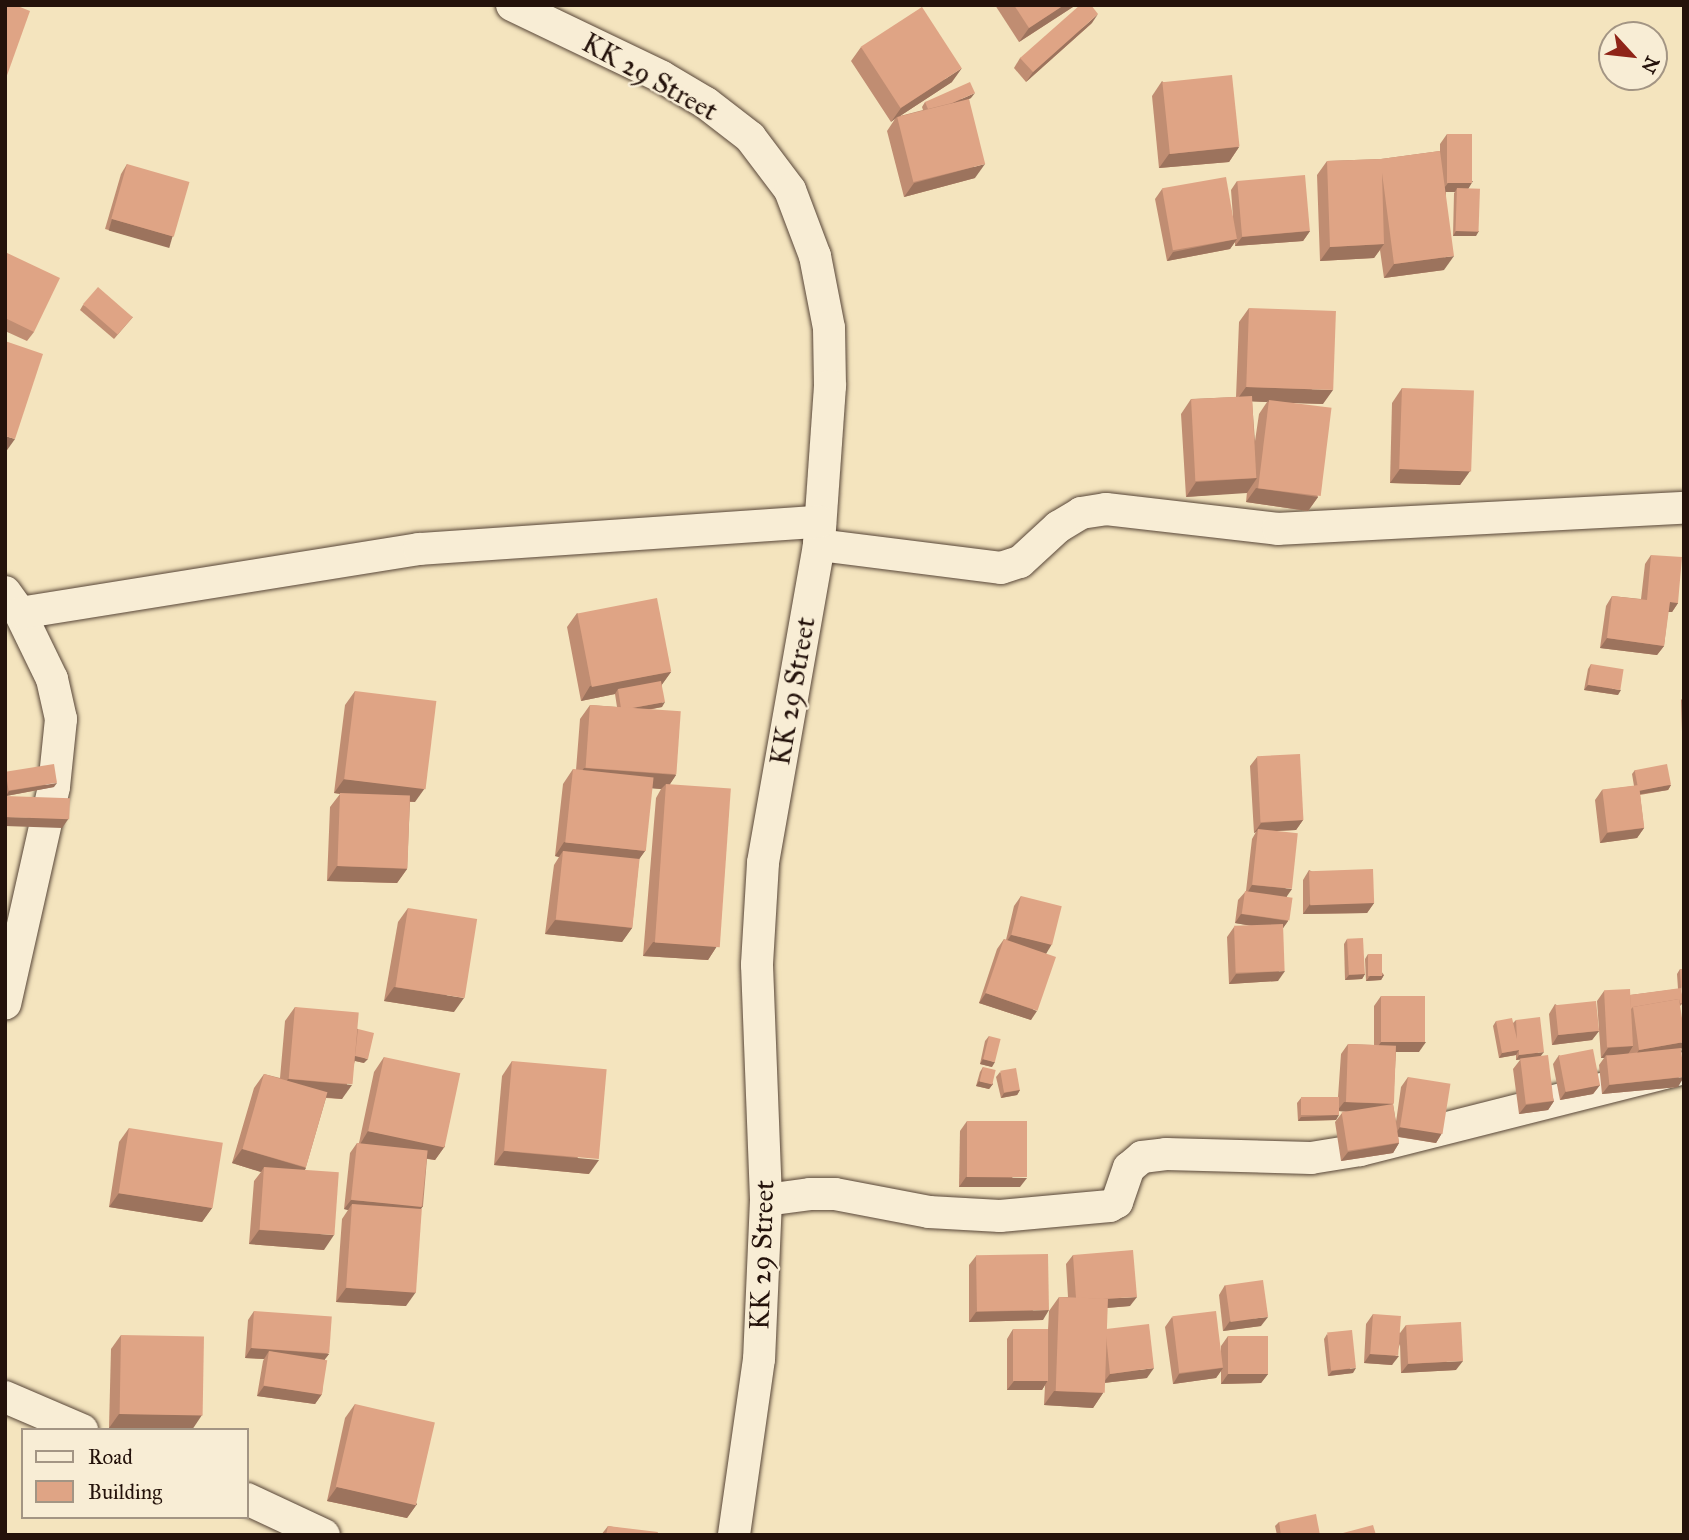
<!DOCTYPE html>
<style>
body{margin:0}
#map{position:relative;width:1689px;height:1540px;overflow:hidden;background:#f4e4be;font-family:"IM FELL Great Primer",serif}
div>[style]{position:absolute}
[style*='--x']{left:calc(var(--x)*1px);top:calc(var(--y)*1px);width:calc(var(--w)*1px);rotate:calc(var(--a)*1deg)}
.roads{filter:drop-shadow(0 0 2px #584638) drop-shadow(0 0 2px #584638)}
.street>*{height:32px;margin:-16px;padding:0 16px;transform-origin:16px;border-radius:16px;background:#f8edd5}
.wall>*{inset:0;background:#c08d72}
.shaded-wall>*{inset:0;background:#9c735d;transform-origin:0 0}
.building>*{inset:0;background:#dfa485;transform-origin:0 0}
span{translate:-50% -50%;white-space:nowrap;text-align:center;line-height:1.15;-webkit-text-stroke:5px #f8edd5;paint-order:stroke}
.street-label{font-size:28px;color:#24120b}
.frame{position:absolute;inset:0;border:7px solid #24120b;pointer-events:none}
.legend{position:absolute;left:21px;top:1428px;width:228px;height:91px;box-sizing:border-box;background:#f8edd5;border:2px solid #a39584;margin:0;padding:9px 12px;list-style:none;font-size:21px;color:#24120b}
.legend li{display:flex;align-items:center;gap:14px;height:35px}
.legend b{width:35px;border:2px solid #a39584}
.north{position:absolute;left:1598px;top:21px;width:70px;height:70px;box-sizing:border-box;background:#f8edd5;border:2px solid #a39584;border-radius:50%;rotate:117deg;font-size:19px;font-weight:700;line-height:28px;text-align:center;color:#24120b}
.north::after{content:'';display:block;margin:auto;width:24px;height:32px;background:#8f2418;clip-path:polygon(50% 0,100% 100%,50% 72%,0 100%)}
</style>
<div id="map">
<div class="roads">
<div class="street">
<div style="--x:512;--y:5;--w:166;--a:25.6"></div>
<div style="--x:662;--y:77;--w:51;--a:30.6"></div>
<div style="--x:706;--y:103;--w:56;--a:37.7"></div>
<div style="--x:750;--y:137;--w:66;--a:53"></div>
<div style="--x:790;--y:190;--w:71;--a:69.3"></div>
<div style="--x:815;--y:256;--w:73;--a:79"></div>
<div style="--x:829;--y:328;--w:58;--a:89"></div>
<div style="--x:830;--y:386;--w:159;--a:94"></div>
<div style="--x:819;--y:545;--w:323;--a:100"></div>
<div style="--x:763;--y:863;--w:102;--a:93.4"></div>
<div style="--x:757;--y:965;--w:235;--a:87.8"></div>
<div style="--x:766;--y:1200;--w:159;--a:92.5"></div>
<div style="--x:759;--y:1359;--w:178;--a:98.1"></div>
<div style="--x:819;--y:545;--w:183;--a:7.2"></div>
<div style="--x:1001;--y:568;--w:20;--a:-18"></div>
<div style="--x:1020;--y:562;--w:52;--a:-42.6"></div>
<div style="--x:1058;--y:527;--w:27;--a:-31"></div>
<div style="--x:1081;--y:513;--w:25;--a:-9"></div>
<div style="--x:1106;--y:509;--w:173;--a:6.6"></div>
<div style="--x:1278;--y:529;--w:407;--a:-3"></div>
<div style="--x:5;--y:592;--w:26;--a:54"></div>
<div style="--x:20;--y:613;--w:73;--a:64.1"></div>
<div style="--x:52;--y:679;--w:41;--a:77.3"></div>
<div style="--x:61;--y:719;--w:68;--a:95.9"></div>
<div style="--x:54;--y:787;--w:222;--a:102.7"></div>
<div style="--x:20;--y:613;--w:404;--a:-9.1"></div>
<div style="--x:419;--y:549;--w:402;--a:-3.9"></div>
<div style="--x:766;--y:1200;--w:44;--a:-7.8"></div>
<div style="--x:810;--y:1194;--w:25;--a:0"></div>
<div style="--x:835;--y:1194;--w:96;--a:10.8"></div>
<div style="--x:929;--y:1212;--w:71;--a:3.2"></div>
<div style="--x:1000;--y:1216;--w:110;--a:-5.2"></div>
<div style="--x:1110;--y:1206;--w:8;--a:-30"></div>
<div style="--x:1117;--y:1202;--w:36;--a:-71"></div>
<div style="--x:1129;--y:1168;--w:17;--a:-40"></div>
<div style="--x:1142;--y:1157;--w:24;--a:-7"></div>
<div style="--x:1166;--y:1154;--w:145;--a:1.6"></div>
<div style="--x:1311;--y:1158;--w:50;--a:-9.3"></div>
<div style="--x:1360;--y:1150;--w:334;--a:-14.2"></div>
<div style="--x:5;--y:1397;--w:84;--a:23.2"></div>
<div style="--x:247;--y:1499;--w:85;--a:25.1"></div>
</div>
</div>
<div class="wall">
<div style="clip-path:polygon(995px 5px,1076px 5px,1019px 42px)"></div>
<div style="clip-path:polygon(1092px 23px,1026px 82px,1014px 68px,1020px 58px)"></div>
<div style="clip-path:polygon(861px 47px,952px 82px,900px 116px,923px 110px,922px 107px,925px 102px,971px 98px,969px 99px,975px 178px,904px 197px,887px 131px,895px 119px,891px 122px,851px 61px)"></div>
<div style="clip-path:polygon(1162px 81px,1239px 147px,1229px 162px,1159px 168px,1152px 96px)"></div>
<div style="clip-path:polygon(1447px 134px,1468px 189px,1476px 236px,1453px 236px,1454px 193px,1455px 192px,1446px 192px,1444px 270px,1384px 278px,1380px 250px,1374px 258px,1320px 261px,1317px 175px,1327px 161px,1381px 159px,1440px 151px,1440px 144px)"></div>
<div style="clip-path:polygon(127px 164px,173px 236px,166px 246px,105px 229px,121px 174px)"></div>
<div style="clip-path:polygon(1237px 181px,1310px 231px,1303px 241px,1235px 246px,1235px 242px,1230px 249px,1167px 261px,1155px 199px,1162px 189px,1233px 217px,1231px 190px)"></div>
<div style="clip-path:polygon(5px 252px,34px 332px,27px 341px,5px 331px)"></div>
<div style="clip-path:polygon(83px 305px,133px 317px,114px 339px,80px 310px)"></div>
<div style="clip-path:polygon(evenodd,1249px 308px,1323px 404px,1291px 403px,1318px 497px,1308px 511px,1246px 502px,1247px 492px,1186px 497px,1181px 414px,1191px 399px,1236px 397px,1239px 322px,1249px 308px,1252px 401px,1267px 402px,1259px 414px,1255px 441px,1252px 401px)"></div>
<div style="clip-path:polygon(1402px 388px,1470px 471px,1460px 485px,1390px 483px,1392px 403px)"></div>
<div style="clip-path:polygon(1651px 555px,1678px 603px,1672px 612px,1668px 612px,1664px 646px,1657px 655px,1600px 648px,1606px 606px,1612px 596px,1641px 599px,1645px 564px)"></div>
<div style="clip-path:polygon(577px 613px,671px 672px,662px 684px,662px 707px,648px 710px,676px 775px,670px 784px,717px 946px,708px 960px,643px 956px,656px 798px,661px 789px,651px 788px,645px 851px,639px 859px,632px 928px,622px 942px,545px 934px,554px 865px,559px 857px,555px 856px,563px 784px,573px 769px,576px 770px,580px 719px,590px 705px,617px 707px,615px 694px,581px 701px,567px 627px)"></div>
<div style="clip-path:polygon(1591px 664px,1618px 695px,1584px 690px,1588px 669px)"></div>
<div style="clip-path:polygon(355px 691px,415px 802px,410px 802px,407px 869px,397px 883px,327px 881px,330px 807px,340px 794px,334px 793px,345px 705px)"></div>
<div style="clip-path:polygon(1684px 697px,1684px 731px,1682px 731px,1681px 700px)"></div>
<div style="clip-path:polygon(1257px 757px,1303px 820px,1296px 830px,1276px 831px,1287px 897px,1288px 921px,1283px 928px,1278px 981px,1229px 984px,1227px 937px,1234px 927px,1253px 926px,1235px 923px,1238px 900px,1246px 891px,1252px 839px,1256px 832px,1254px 833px,1250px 766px)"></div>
<div style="clip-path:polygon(1635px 770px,1671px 785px,1668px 790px,1640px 795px,1644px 828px,1637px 838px,1600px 843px,1595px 800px,1602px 790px,1634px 786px,1632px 774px)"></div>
<div style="clip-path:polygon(6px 772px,54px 787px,6px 796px)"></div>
<div style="clip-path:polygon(1309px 870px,1374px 903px,1367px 913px,1303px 914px,1303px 880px)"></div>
<div style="clip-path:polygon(1021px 896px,1046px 953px,1031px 1020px,979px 1003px,997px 949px,1004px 939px,1006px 940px,1014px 906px)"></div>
<div style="clip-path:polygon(408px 908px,454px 1012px,384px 1001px,398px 922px)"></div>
<div style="clip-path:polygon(1347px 939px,1365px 974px,1362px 979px,1345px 980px,1344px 944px)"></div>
<div style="clip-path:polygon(1368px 954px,1384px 975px,1381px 980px,1366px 981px,1365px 959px)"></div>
<div style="clip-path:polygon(1680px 969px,1684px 969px,1681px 992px,1683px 1003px,1680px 1006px,1681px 1048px,1678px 1087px,1602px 1094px,1599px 1065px,1604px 1058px,1601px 1058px,1597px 1001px,1604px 991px,1630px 995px,1678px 989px,1677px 974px)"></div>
<div style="clip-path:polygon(1381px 996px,1419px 1052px,1396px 1052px,1393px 1104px,1396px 1122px,1401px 1087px,1408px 1077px,1442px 1133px,1436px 1143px,1398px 1137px,1399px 1143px,1393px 1153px,1341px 1161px,1335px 1122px,1342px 1113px,1347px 1112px,1339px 1111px,1336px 1120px,1298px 1121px,1297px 1103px,1301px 1098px,1338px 1097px,1341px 1054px,1348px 1044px,1374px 1045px,1374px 1006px)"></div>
<div style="clip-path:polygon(1555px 1004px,1599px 1031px,1592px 1040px,1552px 1045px,1549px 1014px)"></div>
<div style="clip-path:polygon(295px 1007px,358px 1029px,364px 1063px,355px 1061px,342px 1099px,326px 1098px,305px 1170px,324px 1250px,249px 1244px,254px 1181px,261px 1172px,232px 1163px,254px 1088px,264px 1074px,280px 1078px,285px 1021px)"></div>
<div style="clip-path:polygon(1516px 1020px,1540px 1056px,1554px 1101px,1548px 1110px,1519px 1114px,1513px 1069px,1520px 1060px,1530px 1058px,1516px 1060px,1516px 1055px,1499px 1058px,1493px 1026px,1496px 1021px,1513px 1023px)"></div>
<div style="clip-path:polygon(989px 1036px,992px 1067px,980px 1064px,985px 1041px)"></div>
<div style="clip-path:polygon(1559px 1055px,1600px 1085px,1593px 1094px,1560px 1100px,1553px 1064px)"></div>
<div style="clip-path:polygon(384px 1057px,445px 1146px,435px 1160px,427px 1159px,423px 1206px,421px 1209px,406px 1306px,336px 1302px,342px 1219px,348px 1210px,344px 1209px,350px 1153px,357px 1143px,359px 1143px,374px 1072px)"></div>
<div style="clip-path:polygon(512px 1061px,589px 1174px,494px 1165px,502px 1076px)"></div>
<div style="clip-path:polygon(983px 1067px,993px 1084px,989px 1089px,976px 1086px,980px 1072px)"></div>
<div style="clip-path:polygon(1000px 1072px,1020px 1090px,1017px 1095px,1001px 1098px,996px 1077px)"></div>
<div style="clip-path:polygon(967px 1121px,1020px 1187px,959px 1187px,960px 1131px)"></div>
<div style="clip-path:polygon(129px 1128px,212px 1208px,202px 1222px,109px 1207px,119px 1142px)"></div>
<div style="clip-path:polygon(1073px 1255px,1130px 1306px,1107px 1308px,1106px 1329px,1147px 1378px,1104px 1383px,1103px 1393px,1093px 1408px,1044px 1405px,1045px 1385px,1042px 1390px,1007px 1390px,1007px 1339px,1013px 1329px,1048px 1330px,1049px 1311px,1059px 1297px,1068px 1297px,1066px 1264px)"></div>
<div style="clip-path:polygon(976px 1256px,1043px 1320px,969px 1322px,969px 1265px)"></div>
<div style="clip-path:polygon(1225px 1285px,1261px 1326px,1223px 1331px,1219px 1295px)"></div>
<div style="clip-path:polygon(254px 1311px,329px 1354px,325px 1359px,322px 1394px,315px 1404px,257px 1396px,263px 1361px,264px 1359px,245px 1358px,248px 1320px)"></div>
<div style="clip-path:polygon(1373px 1314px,1400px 1333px,1406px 1325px,1456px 1370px,1401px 1373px,1400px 1344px,1392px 1365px,1364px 1363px,1366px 1324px)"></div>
<div style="clip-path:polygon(1172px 1317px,1221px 1353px,1221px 1346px,1228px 1336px,1268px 1374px,1261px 1383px,1221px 1384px,1221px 1371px,1216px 1378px,1173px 1384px,1165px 1327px)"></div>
<div style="clip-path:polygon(1327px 1334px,1353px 1373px,1328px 1376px,1324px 1339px)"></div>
<div style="clip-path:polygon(121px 1335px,192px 1430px,109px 1428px,111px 1349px)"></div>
<div style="clip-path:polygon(355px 1404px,417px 1504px,407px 1518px,327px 1501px,345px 1418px)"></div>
<div style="clip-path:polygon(1279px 1522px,1320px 1535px,1277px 1535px,1275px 1526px)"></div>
<div style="clip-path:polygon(608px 1526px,657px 1535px,601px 1535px)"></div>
</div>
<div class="shaded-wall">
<div style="clip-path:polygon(1064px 5px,1076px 5px,1019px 42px,1029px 28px)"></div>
<div style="clip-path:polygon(1098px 14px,1092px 23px,1026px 82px,1033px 72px)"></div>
<div style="clip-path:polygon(962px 68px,952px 82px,897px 118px,897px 117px,891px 122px,901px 108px)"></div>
<div style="clip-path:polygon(975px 93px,971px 98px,927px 118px,930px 113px)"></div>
<div style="clip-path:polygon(1239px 147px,1229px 162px,1159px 168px,1169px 154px)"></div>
<div style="clip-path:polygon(985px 164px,975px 178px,904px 197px,914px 183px)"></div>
<div style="clip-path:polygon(1473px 181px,1467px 191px,1457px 188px,1455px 192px,1441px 192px,1448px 183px)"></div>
<div style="left:112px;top:219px;width:63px;height:12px;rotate:16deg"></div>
<div style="clip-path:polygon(1310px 231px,1303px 241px,1235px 246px,1242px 237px)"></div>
<div style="clip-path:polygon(1456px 231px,1479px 231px,1476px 236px,1453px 236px)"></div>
<div style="clip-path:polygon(1237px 239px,1230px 249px,1167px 261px,1173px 252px)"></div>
<div style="clip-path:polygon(1384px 244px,1374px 258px,1320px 261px,1330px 247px)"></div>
<div style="clip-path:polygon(1454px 256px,1444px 270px,1384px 278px,1394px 264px)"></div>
<div style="clip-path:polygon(1246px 387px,1333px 390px,1323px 404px,1268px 402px,1269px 400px,1267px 402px,1236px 401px)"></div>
<div style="clip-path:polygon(5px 436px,15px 439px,5px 453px)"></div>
<div style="clip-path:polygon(1400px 469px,1470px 471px,1460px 485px,1390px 483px)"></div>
<div style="clip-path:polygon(1257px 478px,1247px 493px,1186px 497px,1196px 482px)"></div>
<div style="clip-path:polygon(1256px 488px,1318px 497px,1308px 511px,1246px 502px)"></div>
<div style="clip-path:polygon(1670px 602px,1678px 603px,1672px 612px,1663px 612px)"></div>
<div style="clip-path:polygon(1607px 638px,1664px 646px,1657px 655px,1600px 648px)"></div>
<div style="clip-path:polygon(671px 672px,661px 686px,618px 689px,615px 694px,581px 701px,590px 686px)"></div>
<div style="clip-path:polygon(1588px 685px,1621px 690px,1618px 695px,1584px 690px)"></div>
<div style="clip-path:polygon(665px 702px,662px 707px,618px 715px,622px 710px)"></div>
<div style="clip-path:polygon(584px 768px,676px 775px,666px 790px,666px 784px,661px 789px,574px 782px)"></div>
<div style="clip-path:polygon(344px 779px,425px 788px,415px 802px,334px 793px)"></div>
<div style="clip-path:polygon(57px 783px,54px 787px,6px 796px,9px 791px)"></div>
<div style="clip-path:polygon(1671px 785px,1668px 790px,1635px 795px,1639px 790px)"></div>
<div style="clip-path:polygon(5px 817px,69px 818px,62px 828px,5px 826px)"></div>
<div style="clip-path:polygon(1303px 820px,1296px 830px,1258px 832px,1258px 829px,1256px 832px,1254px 833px,1261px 823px)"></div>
<div style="clip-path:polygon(1644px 828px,1637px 838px,1600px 843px,1607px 833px)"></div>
<div style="clip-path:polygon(564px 842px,645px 851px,635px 865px,563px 851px,559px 857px,555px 856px)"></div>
<div style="clip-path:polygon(337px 866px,407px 869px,397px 883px,327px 881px)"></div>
<div style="clip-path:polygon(1252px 885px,1292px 889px,1285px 899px,1246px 895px)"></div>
<div style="clip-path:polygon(1374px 903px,1367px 913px,1303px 914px,1310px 904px)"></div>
<div style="clip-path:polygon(1241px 914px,1288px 921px,1281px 931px,1235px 923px)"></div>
<div style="clip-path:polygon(555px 920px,632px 928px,622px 942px,545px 934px)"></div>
<div style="clip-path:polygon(1011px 935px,1052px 944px,1046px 954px,1005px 944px)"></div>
<div style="clip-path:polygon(653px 942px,717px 946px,708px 960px,643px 956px)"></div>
<div style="clip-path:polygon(1285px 971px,1278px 981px,1229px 984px,1236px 974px)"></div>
<div style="clip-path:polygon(1365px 974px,1362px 979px,1345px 980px,1349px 975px)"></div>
<div style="clip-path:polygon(1384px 975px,1381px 980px,1366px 981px,1370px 976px)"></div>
<div style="clip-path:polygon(394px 987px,464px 998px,454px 1012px,384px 1001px)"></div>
<div style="clip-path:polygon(986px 993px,1037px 1011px,1031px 1020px,979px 1003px)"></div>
<div style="clip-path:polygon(1599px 1031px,1592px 1040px,1552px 1045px,1558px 1035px)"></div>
<div style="clip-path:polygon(1381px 1042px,1426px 1042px,1419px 1052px,1374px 1052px)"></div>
<div style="clip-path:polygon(1684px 1042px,1684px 1045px,1679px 1052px,1633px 1059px,1639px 1050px)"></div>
<div style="clip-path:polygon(1633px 1046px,1627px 1056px,1606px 1055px,1604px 1058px,1601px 1058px,1608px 1048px)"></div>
<div style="clip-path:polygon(1519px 1050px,1516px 1055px,1499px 1058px,1502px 1053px)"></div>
<div style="clip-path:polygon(1544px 1052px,1540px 1057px,1516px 1060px,1519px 1055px)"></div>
<div style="clip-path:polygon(350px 1054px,368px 1059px,364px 1063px,347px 1059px)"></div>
<div style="clip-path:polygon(983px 1059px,995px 1062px,992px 1067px,980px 1064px)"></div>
<div style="clip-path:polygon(1684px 1077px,1678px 1087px,1602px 1094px,1609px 1085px)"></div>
<div style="clip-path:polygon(288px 1079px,352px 1085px,342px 1099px,278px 1093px)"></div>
<div style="clip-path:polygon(979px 1081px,993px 1084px,989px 1089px,976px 1086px)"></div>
<div style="clip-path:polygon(1600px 1085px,1593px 1094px,1560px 1100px,1566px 1091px)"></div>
<div style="clip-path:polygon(1020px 1090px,1017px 1095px,1001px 1098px,1004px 1093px)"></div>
<div style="clip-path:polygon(1554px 1101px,1548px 1110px,1519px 1114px,1526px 1105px)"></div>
<div style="clip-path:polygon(1344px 1102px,1393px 1104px,1386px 1113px,1337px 1111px)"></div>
<div style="clip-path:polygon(1339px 1115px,1336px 1120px,1298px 1121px,1301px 1117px)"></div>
<div style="clip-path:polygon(1400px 1127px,1442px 1133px,1436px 1143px,1394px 1136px)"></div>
<div style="clip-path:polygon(368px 1131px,445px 1146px,435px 1160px,359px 1146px)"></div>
<div style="clip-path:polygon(1399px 1143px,1393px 1153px,1341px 1161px,1348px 1152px)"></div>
<div style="clip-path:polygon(242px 1149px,306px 1168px,296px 1182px,264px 1167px,261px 1172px,232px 1163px)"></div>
<div style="clip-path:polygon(504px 1151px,599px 1160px,589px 1174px,494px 1165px)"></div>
<div style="clip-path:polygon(966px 1177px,1027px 1178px,1020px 1187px,959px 1187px)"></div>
<div style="clip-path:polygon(119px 1193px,212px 1208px,202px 1222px,109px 1207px)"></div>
<div style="clip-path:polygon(351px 1200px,423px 1206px,416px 1216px,352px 1204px,348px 1210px,344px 1209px)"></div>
<div style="clip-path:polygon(259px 1230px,334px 1235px,324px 1250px,249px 1244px)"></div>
<div style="clip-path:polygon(346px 1288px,416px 1292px,406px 1306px,336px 1302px)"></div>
<div style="clip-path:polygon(1137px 1297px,1130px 1306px,1069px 1311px,1076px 1301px)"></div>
<div style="clip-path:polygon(1049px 1310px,1043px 1320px,969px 1322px,976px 1312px)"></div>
<div style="clip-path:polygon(1268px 1317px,1261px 1326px,1223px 1331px,1230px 1321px)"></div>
<div style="clip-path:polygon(251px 1348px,329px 1354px,322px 1363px,269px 1351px,264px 1359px,245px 1358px)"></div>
<div style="clip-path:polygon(1370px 1354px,1399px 1356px,1392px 1365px,1364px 1363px)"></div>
<div style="clip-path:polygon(1463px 1361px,1456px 1370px,1401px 1373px,1408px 1364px)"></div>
<div style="clip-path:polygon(1154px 1368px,1147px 1378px,1103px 1383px,1110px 1374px)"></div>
<div style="clip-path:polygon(1223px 1368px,1216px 1378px,1173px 1384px,1179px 1374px)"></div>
<div style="clip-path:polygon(1356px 1368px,1353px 1373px,1328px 1376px,1332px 1371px)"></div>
<div style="clip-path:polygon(1228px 1374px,1268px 1374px,1261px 1383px,1221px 1384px)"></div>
<div style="clip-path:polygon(1048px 1380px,1042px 1390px,1007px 1390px,1014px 1381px)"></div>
<div style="clip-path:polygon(264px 1386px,322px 1394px,315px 1404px,257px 1396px)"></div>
<div style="clip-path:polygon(1054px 1391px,1103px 1393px,1093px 1408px,1044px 1405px)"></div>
<div style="clip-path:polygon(119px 1414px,202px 1415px,192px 1430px,109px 1428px)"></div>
<div style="clip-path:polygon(337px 1487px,417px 1504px,407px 1518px,327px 1501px)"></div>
</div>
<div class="building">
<div style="clip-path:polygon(5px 5px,15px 5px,30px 11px,5px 81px)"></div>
<div style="clip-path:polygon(1014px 5px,1064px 5px,1029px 28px)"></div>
<div style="clip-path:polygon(1080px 5px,1091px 5px,1098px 14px,1033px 72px,1020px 58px)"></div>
<div style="left:922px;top:7px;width:73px;height:73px;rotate:57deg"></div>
<div style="left:1232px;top:75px;width:72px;height:70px;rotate:84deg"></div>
<div style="clip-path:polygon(970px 82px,975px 93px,952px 103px,928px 109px,925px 102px)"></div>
<div style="left:969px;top:99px;width:67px;height:74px;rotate:76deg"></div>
<div style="left:1447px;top:134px;width:25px;height:49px"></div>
<div style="clip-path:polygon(1440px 151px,1454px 256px,1394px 264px,1382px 173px,1384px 244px,1330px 247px,1327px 161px,1381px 159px)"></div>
<div style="left:127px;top:164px;width:65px;height:57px;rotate:16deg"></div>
<div style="left:1305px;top:175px;width:56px;height:68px;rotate:85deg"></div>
<div style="left:1226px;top:177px;width:63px;height:65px;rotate:80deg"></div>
<div style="left:1457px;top:188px;width:23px;height:43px;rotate:2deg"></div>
<div style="clip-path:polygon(5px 252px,60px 278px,34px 332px,5px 318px)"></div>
<div style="left:98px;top:287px;width:46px;height:23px;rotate:41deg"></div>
<div style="left:1249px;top:308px;width:87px;height:79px;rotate:2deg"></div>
<div style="clip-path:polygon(5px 341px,43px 354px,15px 439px,5px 436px)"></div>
<div style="left:1402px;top:388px;width:72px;height:81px;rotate:2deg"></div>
<div style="left:1252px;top:396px;width:82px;height:61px;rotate:87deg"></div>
<div style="left:1269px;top:400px;width:63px;height:89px;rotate:7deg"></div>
<div style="clip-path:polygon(1651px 555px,1682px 557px,1678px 603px,1670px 602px,1664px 646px,1607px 638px,1612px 596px,1647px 600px)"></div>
<div style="left:657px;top:598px;width:75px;height:81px;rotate:79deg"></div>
<div style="left:1591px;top:664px;width:33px;height:21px;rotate:9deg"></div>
<div style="clip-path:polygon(661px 681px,665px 702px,632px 708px,621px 708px,618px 689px)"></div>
<div style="left:355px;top:691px;width:82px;height:89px;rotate:7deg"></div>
<div style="left:590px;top:705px;width:91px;height:63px;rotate:4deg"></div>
<div style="left:1300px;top:754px;width:66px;height:43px;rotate:87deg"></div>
<div style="left:54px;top:764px;width:19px;height:49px;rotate:81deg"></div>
<div style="left:1667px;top:764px;width:21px;height:33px;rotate:79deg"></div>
<div style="left:573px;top:769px;width:81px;height:74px;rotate:6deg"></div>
<div style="left:666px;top:784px;width:65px;height:159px;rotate:4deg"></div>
<div style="left:1639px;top:785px;width:43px;height:37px;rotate:83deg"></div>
<div style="left:340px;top:793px;width:70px;height:73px;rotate:2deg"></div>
<div style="left:5px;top:796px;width:65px;height:21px;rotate:2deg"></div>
<div style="left:1258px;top:829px;width:40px;height:56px;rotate:6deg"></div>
<div style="left:563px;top:851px;width:77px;height:69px;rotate:6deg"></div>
<div style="left:1373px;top:869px;width:34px;height:64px;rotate:88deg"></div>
<div style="left:1245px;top:891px;width:48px;height:23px;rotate:8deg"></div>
<div style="left:1021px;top:896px;width:42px;height:40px;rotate:14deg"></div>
<div style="left:408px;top:908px;width:70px;height:80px;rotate:9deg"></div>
<div style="left:1283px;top:924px;width:47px;height:49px;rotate:88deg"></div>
<div style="left:1363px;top:938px;width:36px;height:16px;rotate:87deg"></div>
<div style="left:1004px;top:939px;width:55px;height:57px;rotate:19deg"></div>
<div style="left:1368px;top:954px;width:14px;height:22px"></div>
<div style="clip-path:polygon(1680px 969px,1684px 969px,1684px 987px,1681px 987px)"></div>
<div style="clip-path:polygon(1681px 988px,1683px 1003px,1680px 1003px,1679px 999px,1633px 1007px,1631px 1009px,1630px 995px)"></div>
<div style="left:1630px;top:989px;width:57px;height:26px;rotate:87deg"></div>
<div style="left:1381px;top:996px;width:44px;height:46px"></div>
<div style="clip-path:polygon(1679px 999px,1684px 1031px,1684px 1042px,1639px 1050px,1633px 1007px)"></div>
<div style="left:1596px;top:1001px;width:30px;height:41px;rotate:84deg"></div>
<div style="left:295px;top:1007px;width:64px;height:72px;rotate:5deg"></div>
<div style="clip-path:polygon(1540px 1017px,1544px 1052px,1519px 1055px,1519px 1050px,1502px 1053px,1496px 1021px,1512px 1018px,1517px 1039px,1516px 1020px)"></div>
<div style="clip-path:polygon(358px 1029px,374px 1033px,368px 1059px,355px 1056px)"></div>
<div style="left:989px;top:1036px;width:12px;height:24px;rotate:14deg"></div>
<div style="left:1348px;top:1044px;width:48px;height:58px;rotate:2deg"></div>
<div style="left:1681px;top:1048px;width:29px;height:75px;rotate:84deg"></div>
<div style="left:1593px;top:1049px;width:37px;height:35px;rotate:79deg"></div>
<div style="left:1548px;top:1055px;width:46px;height:28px;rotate:83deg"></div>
<div style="left:384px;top:1057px;width:78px;height:76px;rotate:12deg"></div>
<div style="left:512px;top:1061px;width:95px;height:90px;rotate:5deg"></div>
<div style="left:983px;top:1067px;width:13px;height:15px;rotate:13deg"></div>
<div style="left:1016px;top:1068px;width:22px;height:16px;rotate:80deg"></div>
<div style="left:264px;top:1074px;width:66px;height:78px;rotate:16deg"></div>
<div style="left:1408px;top:1077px;width:43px;height:51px;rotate:9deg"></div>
<div style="left:1339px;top:1097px;width:18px;height:38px;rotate:90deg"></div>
<div style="left:1393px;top:1104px;width:39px;height:52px;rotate:81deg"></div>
<div style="left:967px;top:1121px;width:60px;height:56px"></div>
<div style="left:129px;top:1128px;width:95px;height:66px;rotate:9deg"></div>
<div style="left:357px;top:1143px;width:71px;height:57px;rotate:6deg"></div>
<div style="left:264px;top:1167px;width:75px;height:63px;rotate:4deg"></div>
<div style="left:352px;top:1204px;width:70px;height:84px;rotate:4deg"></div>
<div style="clip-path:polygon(1133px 1250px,1137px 1297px,1102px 1299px,1076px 1298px,1073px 1255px)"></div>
<div style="left:1048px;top:1254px;width:56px;height:72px;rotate:89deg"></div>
<div style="left:1263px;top:1280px;width:37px;height:38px;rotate:82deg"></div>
<div style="left:1059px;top:1297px;width:49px;height:94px;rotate:2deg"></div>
<div style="left:254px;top:1311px;width:78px;height:37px;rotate:4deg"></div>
<div style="left:1216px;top:1311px;width:57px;height:44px;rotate:83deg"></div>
<div style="left:1373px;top:1314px;width:28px;height:40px;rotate:4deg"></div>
<div style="left:1461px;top:1322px;width:39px;height:55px;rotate:87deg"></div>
<div style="clip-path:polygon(1149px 1324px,1154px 1368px,1110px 1374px,1106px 1336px,1106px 1329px)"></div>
<div style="left:1013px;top:1329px;width:35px;height:52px"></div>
<div style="left:1352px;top:1330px;width:38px;height:25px;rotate:84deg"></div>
<div style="left:121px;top:1335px;width:83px;height:79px;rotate:1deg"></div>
<div style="left:1228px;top:1336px;width:40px;height:38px"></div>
<div style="left:269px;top:1351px;width:59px;height:35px;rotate:9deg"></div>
<div style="left:355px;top:1404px;width:82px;height:85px;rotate:13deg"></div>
<div style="clip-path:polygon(1316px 1514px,1320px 1535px,1281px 1535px,1279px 1522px)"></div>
<div style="clip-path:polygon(1373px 1525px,1376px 1535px,1344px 1535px,1343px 1533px)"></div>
<div style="clip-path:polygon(608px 1526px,658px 1532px,657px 1535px,606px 1535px)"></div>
</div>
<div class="street-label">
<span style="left:650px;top:77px;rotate:29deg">KK 29 Street</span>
<span style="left:793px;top:691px;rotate:-80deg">KK 29 Street</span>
<span style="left:762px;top:1255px;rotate:-88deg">KK 29 Street</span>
</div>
<div class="frame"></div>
<ul class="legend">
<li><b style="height:9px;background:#f8edd5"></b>Road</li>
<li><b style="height:19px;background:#dfa485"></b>Building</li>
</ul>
<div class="north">N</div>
</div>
